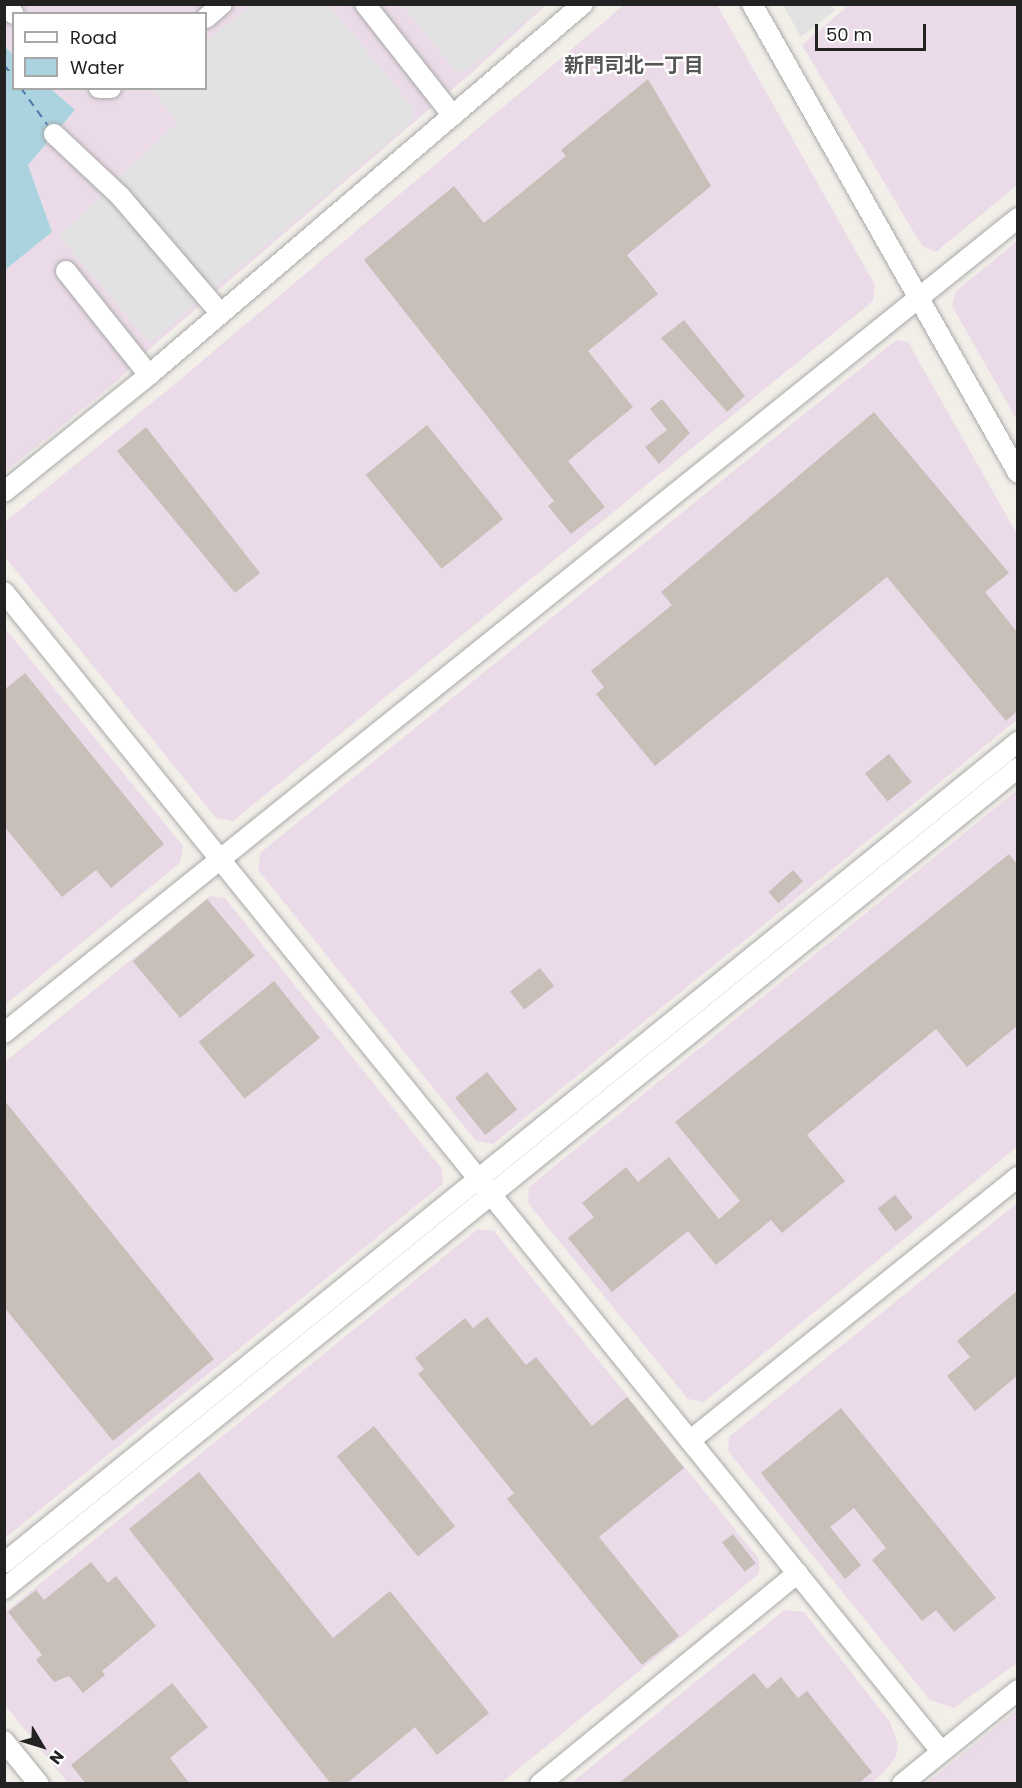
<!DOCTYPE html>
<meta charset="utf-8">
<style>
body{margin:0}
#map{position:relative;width:1022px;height:1788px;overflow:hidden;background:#f2efe9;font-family:Poppins,"Noto Sans JP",sans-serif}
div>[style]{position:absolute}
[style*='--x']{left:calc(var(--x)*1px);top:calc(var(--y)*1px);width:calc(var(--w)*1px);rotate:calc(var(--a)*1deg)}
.industrial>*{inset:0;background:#ebdbe8}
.parking>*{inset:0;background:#e2e2e2}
.water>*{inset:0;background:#aad3df}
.ferry>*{height:1.5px;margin-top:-0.75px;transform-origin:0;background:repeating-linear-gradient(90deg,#4a7aab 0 8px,transparent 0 14px)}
.building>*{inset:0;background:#c7bfb8;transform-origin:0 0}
.roads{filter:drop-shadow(0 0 2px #a9a9a9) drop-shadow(0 0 2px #a9a9a9)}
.minor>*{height:20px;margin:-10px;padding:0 10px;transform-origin:10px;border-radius:10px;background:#fff}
span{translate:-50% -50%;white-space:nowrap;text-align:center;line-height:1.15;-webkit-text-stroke:4.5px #fff;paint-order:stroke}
.neighbourhood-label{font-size:20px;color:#555;font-weight:700}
.frame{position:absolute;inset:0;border:6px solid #222;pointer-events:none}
.legend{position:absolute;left:12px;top:12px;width:195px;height:78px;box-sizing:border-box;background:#fff;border:2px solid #a7a7a7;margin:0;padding:8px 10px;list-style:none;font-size:18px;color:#222}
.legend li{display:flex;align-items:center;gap:12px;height:30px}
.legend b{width:30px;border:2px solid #a7a7a7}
.north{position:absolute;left:12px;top:1716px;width:60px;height:60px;-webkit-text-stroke:4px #fff;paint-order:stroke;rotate:128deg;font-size:16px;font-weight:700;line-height:24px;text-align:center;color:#222}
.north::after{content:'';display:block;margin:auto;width:21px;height:27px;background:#222;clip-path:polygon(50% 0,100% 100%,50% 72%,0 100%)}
.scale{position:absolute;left:815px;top:24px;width:111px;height:27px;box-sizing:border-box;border:3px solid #222;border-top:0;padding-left:8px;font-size:18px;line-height:21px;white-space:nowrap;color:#222;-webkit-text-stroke:4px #fff;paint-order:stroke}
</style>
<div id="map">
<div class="industrial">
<div style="clip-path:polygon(5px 5px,546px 5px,468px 76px,154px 345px,116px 382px,5px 472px,5px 270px,52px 232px,28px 165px,74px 110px,51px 89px,206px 88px,206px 14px,14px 14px,13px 54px,5px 46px)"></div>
<div style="clip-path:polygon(624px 5px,717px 5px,875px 285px,873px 301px,233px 821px,216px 818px,5px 557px,5px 522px,176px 383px)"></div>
<div style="clip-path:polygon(849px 5px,1017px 5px,1017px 185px,936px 252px,922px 246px,802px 45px)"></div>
<div style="clip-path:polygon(1017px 241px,1017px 420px,952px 306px,955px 292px)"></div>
<div style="clip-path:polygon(896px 340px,908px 342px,1017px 534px,1017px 720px,493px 1144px,476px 1141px,258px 870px,260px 853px)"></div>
<div style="clip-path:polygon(4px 627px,183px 846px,180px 863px,5px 1005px)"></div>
<div style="clip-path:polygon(1017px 790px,1017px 1147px,704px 1402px,688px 1399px,528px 1203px,529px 1187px)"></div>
<div style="clip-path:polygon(210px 896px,225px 898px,442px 1169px,443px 1184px,5px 1538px,5px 1062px)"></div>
<div style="clip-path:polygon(1017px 1203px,1017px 1663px,954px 1708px,930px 1700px,728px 1451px,729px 1437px)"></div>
<div style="clip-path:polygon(478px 1229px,494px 1231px,759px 1559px,759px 1574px,501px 1783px,68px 1783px,5px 1705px,5px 1612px)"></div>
<div style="clip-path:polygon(784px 1610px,804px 1612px,890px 1722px,898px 1744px,896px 1757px,883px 1773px,871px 1783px,570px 1784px)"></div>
<div style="clip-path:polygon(1017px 1710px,1017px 1783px,927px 1783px)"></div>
</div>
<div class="parking">
<div style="clip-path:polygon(251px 5px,329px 5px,414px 109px,412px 121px,150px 343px,59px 236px,178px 122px,151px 89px,206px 88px,206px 41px)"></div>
<div style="clip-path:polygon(402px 5px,542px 5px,467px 71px,456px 71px)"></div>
<div style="clip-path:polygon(783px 5px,831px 5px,835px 10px,801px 37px)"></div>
</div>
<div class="water">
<div style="clip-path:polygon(4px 46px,13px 54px,14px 88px,51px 89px,75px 110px,28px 165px,52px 232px,5px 270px)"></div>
</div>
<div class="ferry">
<div style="--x:4;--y:65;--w:16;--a:50"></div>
<div style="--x:21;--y:88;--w:48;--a:54.3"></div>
</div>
<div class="building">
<div style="clip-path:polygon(648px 79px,711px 186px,627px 255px,658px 294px,588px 351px,633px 407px,568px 461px,605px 507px,571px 534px,548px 506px,554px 501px,364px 260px,454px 186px,484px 223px,566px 156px,561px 150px)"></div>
<div style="clip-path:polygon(684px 320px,745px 396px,727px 412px,661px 338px)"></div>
<div style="clip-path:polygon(662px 399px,690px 433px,659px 464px,645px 447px,667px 430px,650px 409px)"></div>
<div style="clip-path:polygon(874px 412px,1009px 573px,985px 592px,1017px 632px,1017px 711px,1006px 721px,887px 577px,655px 766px,596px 694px,604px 687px,591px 671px,672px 605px,661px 592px)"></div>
<div style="left:427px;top:425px;width:121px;height:79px;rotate:51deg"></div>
<div style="clip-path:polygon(146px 427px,260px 573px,235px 593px,117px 451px)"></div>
<div style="clip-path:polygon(25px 673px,164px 844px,111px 888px,96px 870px,62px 897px,4px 826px,4px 690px)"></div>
<div style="left:889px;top:754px;width:36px;height:31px;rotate:51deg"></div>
<div style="clip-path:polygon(1009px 854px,1017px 864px,1017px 1026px,967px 1067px,936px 1029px,807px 1135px,845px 1181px,782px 1233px,771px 1220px,716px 1265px,688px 1231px,612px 1292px,568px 1238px,594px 1217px,582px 1203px,626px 1167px,638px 1182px,669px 1157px,719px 1219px,740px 1201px,675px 1122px)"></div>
<div style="left:793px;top:870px;width:15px;height:33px;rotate:48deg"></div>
<div style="left:207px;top:899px;width:74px;height:97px;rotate:50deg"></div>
<div style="left:540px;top:968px;width:23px;height:38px;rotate:52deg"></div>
<div style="left:274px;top:981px;width:73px;height:97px;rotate:51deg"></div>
<div style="left:487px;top:1072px;width:48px;height:41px;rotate:51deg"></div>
<div style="clip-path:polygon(4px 1100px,214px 1359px,113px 1441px,4px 1307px)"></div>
<div style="left:895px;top:1195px;width:29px;height:22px;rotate:52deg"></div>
<div style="clip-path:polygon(1017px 1291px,1017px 1376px,975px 1411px,947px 1376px,970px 1357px,957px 1341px)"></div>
<div style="clip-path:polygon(487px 1317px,526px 1365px,536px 1357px,592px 1426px,627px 1397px,684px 1468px,599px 1537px,679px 1636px,642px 1665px,507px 1499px,514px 1493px,418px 1374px,424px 1369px,415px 1358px,465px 1318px,473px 1328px)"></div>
<div style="clip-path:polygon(841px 1408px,996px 1598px,954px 1632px,936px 1610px,922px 1621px,872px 1560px,886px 1548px,854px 1508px,830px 1527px,861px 1565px,845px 1579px,761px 1473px)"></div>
<div style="left:374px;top:1426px;width:129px;height:48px;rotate:51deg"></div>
<div style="clip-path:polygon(199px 1472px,333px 1638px,390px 1591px,489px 1713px,437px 1755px,415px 1727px,346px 1784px,331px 1784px,129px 1529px)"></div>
<div style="left:733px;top:1534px;width:37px;height:14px;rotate:52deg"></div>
<div style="clip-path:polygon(91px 1562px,108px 1583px,116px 1576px,156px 1626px,102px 1671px,105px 1675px,83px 1693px,69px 1676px,54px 1682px,36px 1660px,42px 1655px,8px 1612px,36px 1590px,44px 1600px)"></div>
<div style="clip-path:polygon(754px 1673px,767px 1689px,781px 1677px,798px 1698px,807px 1691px,872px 1772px,858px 1784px,618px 1784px)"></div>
<div style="clip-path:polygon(172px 1683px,208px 1727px,170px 1758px,190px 1784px,86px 1784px,71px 1765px)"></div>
</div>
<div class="roads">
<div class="minor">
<div style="--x:365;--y:4;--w:142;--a:51.8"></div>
<div style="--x:752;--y:4;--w:539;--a:60.44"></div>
<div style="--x:4;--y:5;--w:13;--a:42"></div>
<div style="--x:206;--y:18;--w:21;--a:-41"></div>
<div style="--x:99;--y:88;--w:12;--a:0"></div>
<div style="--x:54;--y:134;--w:91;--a:43.2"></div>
<div style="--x:120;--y:196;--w:155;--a:49.4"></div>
<div style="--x:66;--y:271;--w:133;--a:51.4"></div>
<div style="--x:4;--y:492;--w:186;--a:-38.9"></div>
<div style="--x:149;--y:375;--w:571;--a:-40.53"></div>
<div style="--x:4;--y:592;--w:1490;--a:51.05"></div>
<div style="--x:4;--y:1033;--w:1301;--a:-38.79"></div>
<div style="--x:692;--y:1439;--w:418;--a:-38.8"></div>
<div style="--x:4;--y:1563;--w:1305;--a:-39"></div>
<div style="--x:4;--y:1589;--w:1305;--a:-39"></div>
<div style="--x:4;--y:1741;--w:55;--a:50.9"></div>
<div style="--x:540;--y:1784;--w:333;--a:-39.3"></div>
<div style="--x:902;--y:1784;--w:149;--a:-39"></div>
</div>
</div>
<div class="neighbourhood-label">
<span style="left:634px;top:65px">新門司北一丁目</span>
</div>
<div class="frame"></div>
<ul class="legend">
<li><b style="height:8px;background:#fff"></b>Road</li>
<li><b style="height:16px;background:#aad3df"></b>Water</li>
</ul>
<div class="north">N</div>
<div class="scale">50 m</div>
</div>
